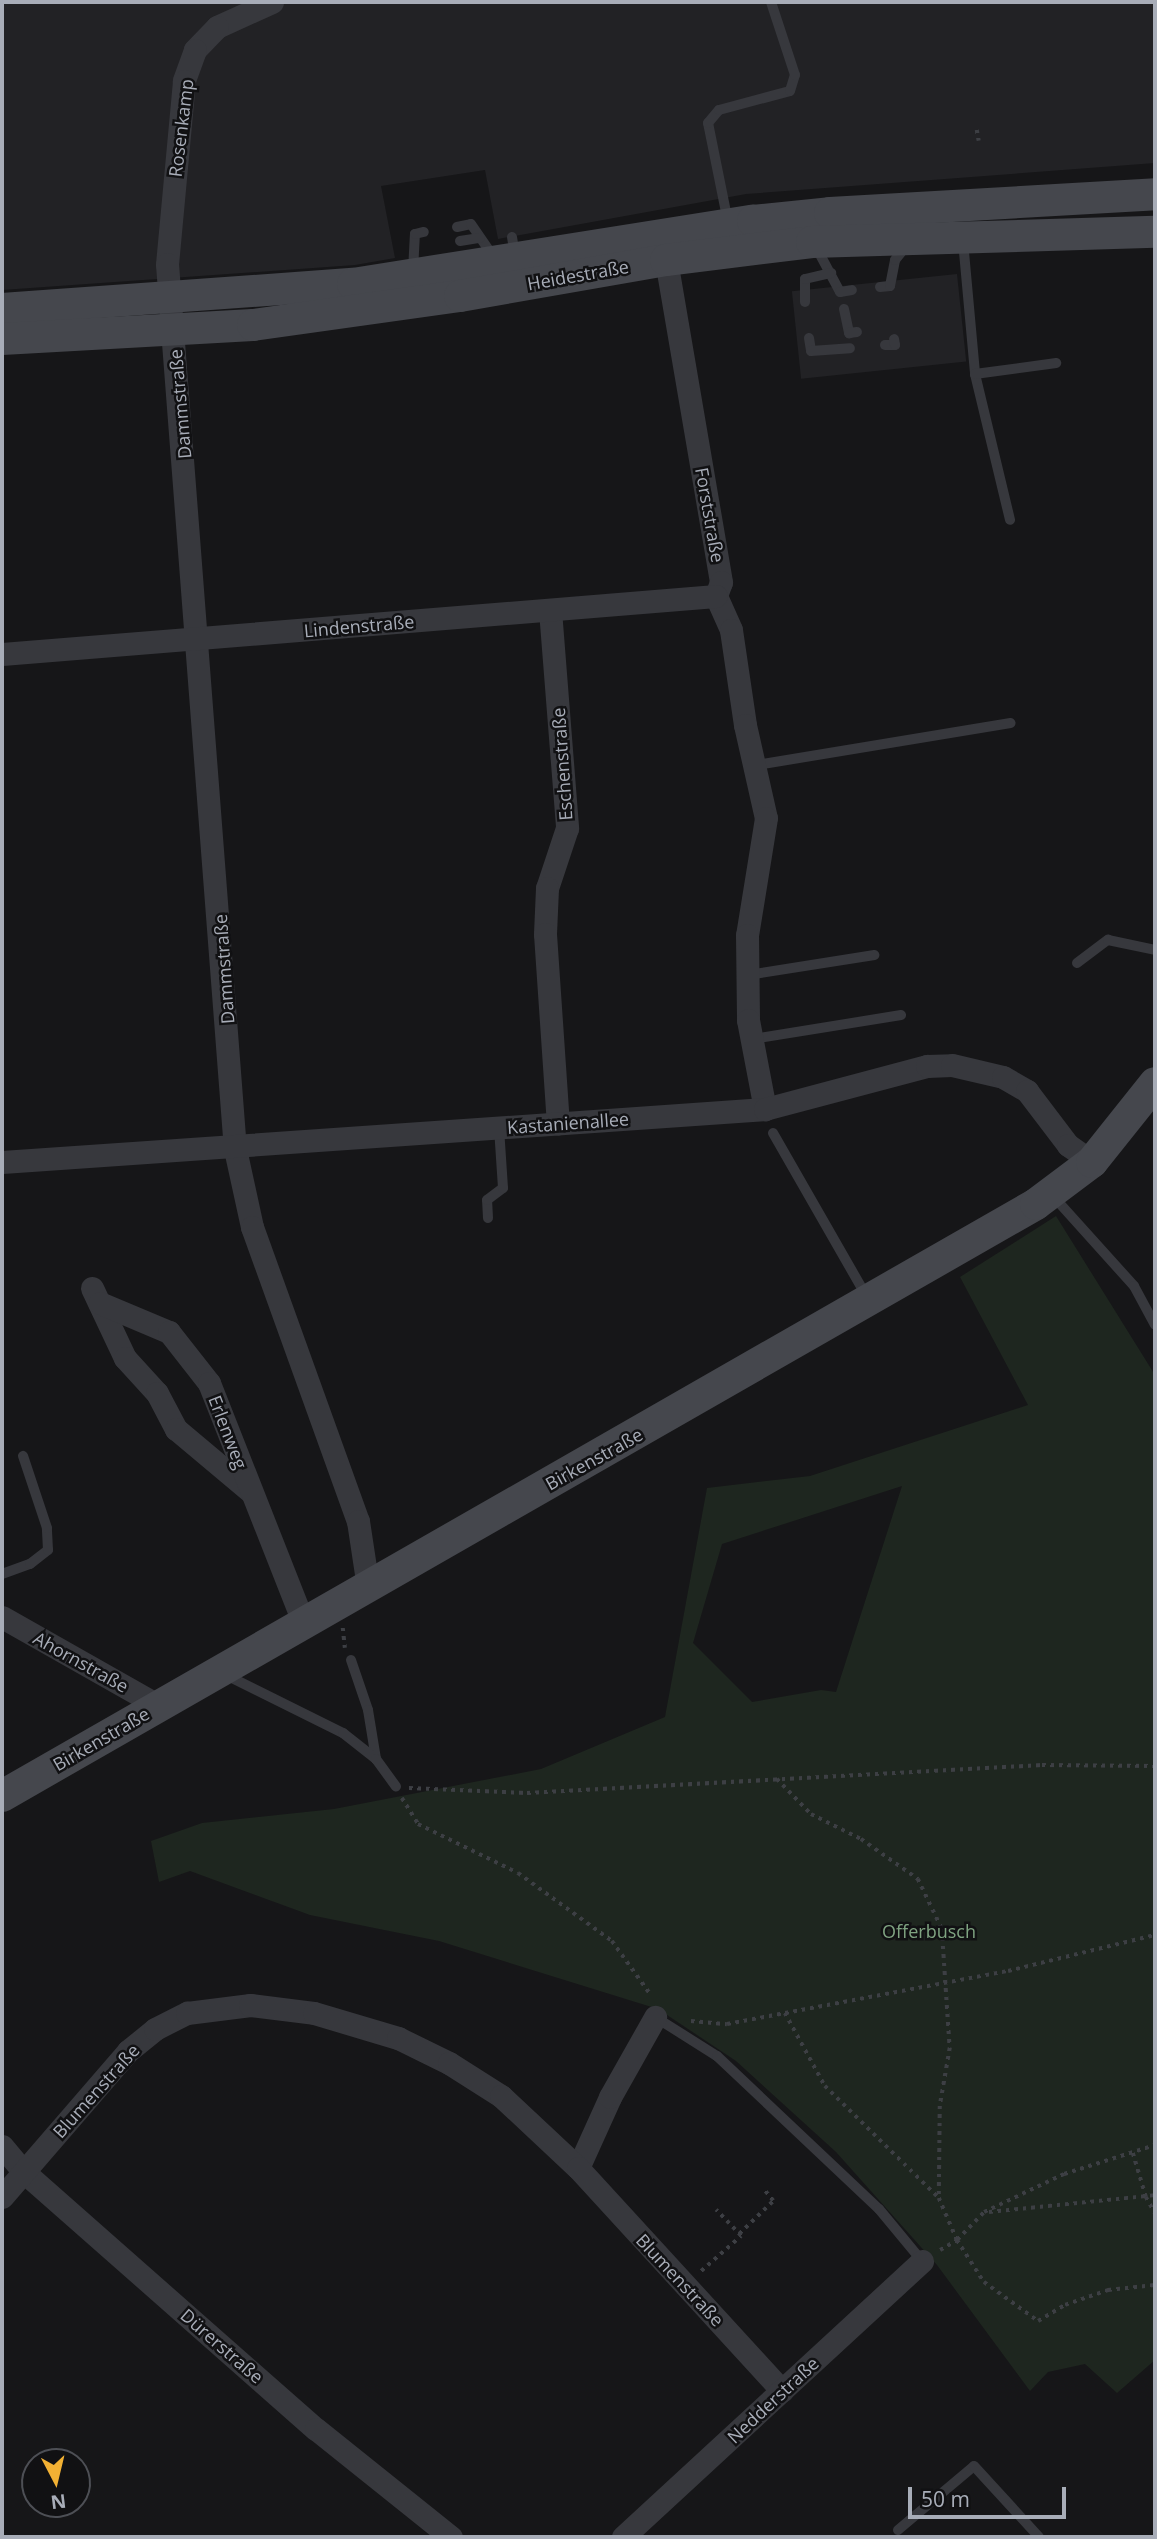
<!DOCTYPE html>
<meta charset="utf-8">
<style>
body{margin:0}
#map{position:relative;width:1157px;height:2539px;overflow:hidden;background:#161618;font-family:"Open Sans",sans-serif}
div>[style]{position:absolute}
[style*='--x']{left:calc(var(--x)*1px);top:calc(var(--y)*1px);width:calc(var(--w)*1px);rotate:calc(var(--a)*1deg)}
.built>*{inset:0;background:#222225;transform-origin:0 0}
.green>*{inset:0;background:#1e261f}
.path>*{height:3.5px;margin-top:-1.75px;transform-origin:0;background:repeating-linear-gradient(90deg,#3d3f44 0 3.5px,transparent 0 8.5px)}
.lane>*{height:10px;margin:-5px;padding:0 5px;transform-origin:5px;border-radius:5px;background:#37383d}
.street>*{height:23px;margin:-11.5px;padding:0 11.5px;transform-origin:11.5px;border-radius:11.5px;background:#37383d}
.secondary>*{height:32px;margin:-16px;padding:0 16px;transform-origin:16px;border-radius:16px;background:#45474d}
span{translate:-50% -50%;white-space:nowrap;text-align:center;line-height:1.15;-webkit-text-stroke:5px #111113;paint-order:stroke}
.street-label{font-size:18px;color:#a8adb8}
.park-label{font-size:18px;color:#7fa381}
.frame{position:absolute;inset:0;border:4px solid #a8adb8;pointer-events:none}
.north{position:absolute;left:21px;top:2448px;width:70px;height:70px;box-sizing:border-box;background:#111113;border:2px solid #4d4f55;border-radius:50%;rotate:173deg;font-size:19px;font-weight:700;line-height:28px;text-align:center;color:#a8adb8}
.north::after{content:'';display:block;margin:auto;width:24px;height:32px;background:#f2b134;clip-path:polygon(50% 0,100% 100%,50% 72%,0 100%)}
.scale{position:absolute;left:908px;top:2487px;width:158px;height:32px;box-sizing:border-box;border:4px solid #a8adb8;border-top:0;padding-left:9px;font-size:21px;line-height:24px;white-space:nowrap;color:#a8adb8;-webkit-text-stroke:5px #111113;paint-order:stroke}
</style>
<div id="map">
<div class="built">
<div style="clip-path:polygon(2px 2px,1155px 2px,1155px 163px,746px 194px,498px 239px,485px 170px,381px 186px,395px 258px,355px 265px,2px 290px)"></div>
<div style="left:957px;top:274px;width:88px;height:166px;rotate:84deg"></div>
</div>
<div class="green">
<div style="clip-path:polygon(evenodd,1056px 1216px,1155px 1375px,1155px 2360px,1117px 2393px,1085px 2364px,1048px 2372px,1030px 2391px,937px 2265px,836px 2152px,736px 2061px,658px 2009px,439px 1941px,310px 1915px,190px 1871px,159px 1882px,151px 1841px,202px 1823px,334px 1809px,541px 1769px,665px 1717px,707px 1488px,810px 1476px,1028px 1405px,960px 1277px,1056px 1216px,902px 1486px,836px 1692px,821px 1690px,752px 1702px,693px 1643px,722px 1544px,902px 1486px)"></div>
</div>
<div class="path">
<div style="--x:977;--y:130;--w:11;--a:80"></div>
<div style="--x:343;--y:1628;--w:20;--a:84"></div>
<div style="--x:777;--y:1779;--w:49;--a:45.8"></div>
<div style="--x:811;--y:1814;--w:56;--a:26.6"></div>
<div style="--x:861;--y:1839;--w:70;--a:35.1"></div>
<div style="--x:918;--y:1879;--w:55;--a:64.4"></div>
<div style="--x:942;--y:1929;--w:119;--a:86.2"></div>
<div style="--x:950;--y:2048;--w:59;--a:99.8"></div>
<div style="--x:940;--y:2106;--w:92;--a:90.6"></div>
<div style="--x:939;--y:2198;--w:46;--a:66.8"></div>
<div style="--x:957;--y:2240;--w:50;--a:57.3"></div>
<div style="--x:984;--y:2282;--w:67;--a:35.8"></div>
<div style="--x:1038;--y:2321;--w:31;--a:-31"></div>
<div style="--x:1065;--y:2305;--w:46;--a:-19.2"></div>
<div style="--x:1108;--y:2290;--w:47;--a:-6.1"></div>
<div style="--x:409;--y:1788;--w:118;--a:2.4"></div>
<div style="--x:527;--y:1793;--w:516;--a:-3.11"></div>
<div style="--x:1042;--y:1765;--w:113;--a:0.5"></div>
<div style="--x:402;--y:1798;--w:31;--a:58"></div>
<div style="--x:418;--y:1824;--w:111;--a:26.1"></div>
<div style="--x:518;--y:1873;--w:116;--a:35.9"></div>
<div style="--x:612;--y:1941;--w:67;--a:54.2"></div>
<div style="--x:785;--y:2013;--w:83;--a:61.3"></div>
<div style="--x:825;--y:2086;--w:160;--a:44.5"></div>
<div style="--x:691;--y:2021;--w:36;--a:5"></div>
<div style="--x:727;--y:2024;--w:59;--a:-10.7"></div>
<div style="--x:785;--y:2013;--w:227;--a:-10.7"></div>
<div style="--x:1008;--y:1971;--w:151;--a:-13.8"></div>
<div style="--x:1133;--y:2153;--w:46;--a:73.5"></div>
<div style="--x:1146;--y:2197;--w:18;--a:61"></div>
<div style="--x:989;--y:2212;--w:167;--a:-5.8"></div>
<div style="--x:739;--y:2234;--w:47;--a:-44.1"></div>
<div style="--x:773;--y:2201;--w:14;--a:-129"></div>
<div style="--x:940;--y:2250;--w:20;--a:-30"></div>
<div style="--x:957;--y:2240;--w:39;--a:-46"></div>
<div style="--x:984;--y:2212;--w:89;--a:-25.4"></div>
<div style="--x:1064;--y:2174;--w:96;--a:-17.7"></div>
<div style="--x:701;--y:2271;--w:53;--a:-41.2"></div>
<div style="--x:741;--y:2236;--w:36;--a:-134"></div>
</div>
<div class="lane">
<div style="--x:728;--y:222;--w:101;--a:-101.4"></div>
<div style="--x:708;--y:123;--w:17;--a:-50"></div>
<div style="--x:719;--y:110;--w:73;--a:-15"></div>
<div style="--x:790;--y:91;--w:17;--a:-73"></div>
<div style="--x:795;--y:75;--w:77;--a:-108.2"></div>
<div style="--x:457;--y:227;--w:14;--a:-12"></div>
<div style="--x:471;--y:224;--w:42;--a:55.6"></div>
<div style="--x:512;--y:237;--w:18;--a:81"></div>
<div style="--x:460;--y:241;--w:20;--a:-9"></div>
<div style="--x:963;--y:241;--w:134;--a:84.8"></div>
<div style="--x:975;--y:374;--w:150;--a:76.5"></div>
<div style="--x:816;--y:247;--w:51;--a:61.9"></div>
<div style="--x:840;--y:292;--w:12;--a:-9"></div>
<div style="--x:413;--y:271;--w:37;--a:-87"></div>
<div style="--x:415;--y:234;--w:9;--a:-13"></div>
<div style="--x:880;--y:287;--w:10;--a:-6"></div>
<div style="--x:890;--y:286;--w:26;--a:-79"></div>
<div style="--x:895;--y:260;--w:21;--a:-51"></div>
<div style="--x:805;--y:302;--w:23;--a:-90"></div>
<div style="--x:805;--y:279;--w:27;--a:-13"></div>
<div style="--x:844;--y:309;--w:25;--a:78"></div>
<div style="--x:849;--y:333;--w:8;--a:-7"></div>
<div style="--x:809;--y:338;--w:13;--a:81"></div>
<div style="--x:811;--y:351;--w:39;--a:-4"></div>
<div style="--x:885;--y:345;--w:10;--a:0"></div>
<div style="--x:895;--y:345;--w:6;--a:-99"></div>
<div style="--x:975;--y:374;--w:82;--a:-7.7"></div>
<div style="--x:757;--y:765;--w:257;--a:-9.4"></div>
<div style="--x:1077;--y:963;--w:39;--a:-37"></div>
<div style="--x:1108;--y:940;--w:48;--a:12"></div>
<div style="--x:748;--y:975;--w:128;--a:-9"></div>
<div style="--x:753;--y:1039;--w:150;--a:-9.2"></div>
<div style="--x:773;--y:1133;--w:191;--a:60.2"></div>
<div style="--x:1053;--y:1196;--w:121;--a:48"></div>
<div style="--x:1134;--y:1286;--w:44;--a:61.7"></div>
<div style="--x:488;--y:1218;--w:18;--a:-93"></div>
<div style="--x:487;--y:1200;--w:20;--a:-37"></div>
<div style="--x:503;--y:1188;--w:60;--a:-93.8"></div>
<div style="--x:2;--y:1574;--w:30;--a:-20"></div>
<div style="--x:30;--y:1564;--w:23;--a:-38"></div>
<div style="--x:48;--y:1550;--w:22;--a:-93"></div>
<div style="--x:47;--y:1528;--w:76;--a:-108.4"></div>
<div style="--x:351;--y:1660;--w:53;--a:71.2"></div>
<div style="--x:368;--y:1710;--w:50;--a:80.7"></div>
<div style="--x:226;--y:1675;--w:131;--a:26.4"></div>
<div style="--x:343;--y:1733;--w:42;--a:38.2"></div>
<div style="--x:376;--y:1759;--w:34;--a:54"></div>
<div style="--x:655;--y:2017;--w:73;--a:32.2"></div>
<div style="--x:717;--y:2056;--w:223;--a:43.4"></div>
<div style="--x:879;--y:2209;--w:67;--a:50.4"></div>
<div style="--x:898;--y:2530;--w:99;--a:-40.1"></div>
<div style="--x:974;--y:2466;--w:96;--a:47.5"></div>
</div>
<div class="street">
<div style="--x:272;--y:2;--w:60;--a:155.6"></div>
<div style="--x:217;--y:27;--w:32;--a:134"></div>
<div style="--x:195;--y:50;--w:33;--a:110"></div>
<div style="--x:184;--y:81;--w:184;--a:95.3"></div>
<div style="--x:167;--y:264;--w:888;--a:85.61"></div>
<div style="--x:235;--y:1149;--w:80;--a:77.7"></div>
<div style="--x:252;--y:1227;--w:313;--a:70.2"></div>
<div style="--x:358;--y:1521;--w:67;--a:81.4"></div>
<div style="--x:666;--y:260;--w:327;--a:80.3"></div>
<div style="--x:721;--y:582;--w:15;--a:110"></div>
<div style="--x:716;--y:596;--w:37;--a:66"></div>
<div style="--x:731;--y:630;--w:96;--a:81.6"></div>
<div style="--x:745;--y:725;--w:95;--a:77.3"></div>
<div style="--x:766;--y:818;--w:119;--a:99.2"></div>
<div style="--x:747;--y:935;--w:85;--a:89.3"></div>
<div style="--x:748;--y:1020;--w:91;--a:79.2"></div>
<div style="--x:550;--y:610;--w:219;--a:85.5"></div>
<div style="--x:567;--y:828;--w:63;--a:108.4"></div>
<div style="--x:547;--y:888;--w:46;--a:92.5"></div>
<div style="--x:545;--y:934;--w:190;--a:86.1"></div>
<div style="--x:2;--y:654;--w:716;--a:-4.64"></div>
<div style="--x:2;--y:1162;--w:765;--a:-3.97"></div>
<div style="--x:765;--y:1109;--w:168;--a:-14.9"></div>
<div style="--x:927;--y:1066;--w:25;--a:-2"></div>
<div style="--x:952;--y:1065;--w:52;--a:13.2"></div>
<div style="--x:1003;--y:1077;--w:28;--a:30"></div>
<div style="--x:1027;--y:1091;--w:68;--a:52.8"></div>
<div style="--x:1068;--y:1145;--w:29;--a:35"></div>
<div style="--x:92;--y:1288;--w:77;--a:64.8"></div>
<div style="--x:125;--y:1358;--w:47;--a:47.6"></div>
<div style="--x:157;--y:1393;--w:41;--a:62.2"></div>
<div style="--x:176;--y:1429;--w:98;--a:40"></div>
<div style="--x:100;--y:1303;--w:75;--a:22.8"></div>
<div style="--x:169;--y:1332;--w:65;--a:51.9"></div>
<div style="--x:209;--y:1383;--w:259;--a:68.5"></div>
<div style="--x:2;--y:1617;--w:180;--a:29.5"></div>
<div style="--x:2;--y:2146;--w:34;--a:50"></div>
<div style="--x:24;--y:2172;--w:389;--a:41.4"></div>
<div style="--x:316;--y:2429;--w:173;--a:38.7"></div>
<div style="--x:578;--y:2168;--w:78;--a:-65.7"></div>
<div style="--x:610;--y:2097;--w:92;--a:-60.6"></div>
<div style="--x:2;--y:2197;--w:193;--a:-49.2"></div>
<div style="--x:128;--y:2051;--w:35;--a:-39"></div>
<div style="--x:155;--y:2029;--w:36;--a:-27"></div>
<div style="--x:187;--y:2013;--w:64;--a:-7.2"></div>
<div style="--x:250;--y:2005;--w:64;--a:7.1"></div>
<div style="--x:314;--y:2013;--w:88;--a:16.6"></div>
<div style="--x:398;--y:2038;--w:57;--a:26.1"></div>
<div style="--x:449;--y:2063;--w:62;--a:32.4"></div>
<div style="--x:501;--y:2096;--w:105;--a:43.1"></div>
<div style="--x:578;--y:2168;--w:302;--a:47.5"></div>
<div style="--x:623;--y:2537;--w:407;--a:-42.7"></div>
</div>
<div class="secondary">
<div style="--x:2;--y:309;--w:352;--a:-4.1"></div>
<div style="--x:353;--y:284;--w:405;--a:-9"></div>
<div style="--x:753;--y:221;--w:77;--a:-5.9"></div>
<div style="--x:830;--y:213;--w:326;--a:-3.3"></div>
<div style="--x:2;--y:339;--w:251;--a:-3.2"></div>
<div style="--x:253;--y:325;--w:209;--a:-8"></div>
<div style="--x:460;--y:296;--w:209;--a:-9.9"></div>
<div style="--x:666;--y:260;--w:147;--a:-7"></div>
<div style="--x:812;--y:242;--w:343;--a:-1.7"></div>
<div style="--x:2;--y:1796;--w:1191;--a:-29.79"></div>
<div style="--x:1036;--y:1204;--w:70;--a:-36.9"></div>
<div style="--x:1092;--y:1162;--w:101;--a:-51.4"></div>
</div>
<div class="street-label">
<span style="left:181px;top:128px;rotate:-83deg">Rosenkamp</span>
<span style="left:578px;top:275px;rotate:-10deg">Heidestraße</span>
<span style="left:180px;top:404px;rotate:-95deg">Dammstraße</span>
<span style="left:710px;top:515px;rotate:80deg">Forststraße</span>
<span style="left:359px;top:626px;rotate:-5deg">Lindenstraße</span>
<span style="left:562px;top:764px;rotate:-94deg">Eschenstraße</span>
<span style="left:224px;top:969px;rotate:-94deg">Dammstraße</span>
<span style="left:568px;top:1123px;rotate:-4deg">Kastanienallee</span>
<span style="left:228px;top:1432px;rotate:69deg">Erlenweg</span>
<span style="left:594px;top:1459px;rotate:-29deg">Birkenstraße</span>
<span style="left:81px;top:1662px;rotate:29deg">Ahornstraße</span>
<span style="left:101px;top:1739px;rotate:-30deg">Birkenstraße</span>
<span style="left:96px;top:2091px;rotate:-48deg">Blumenstraße</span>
<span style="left:680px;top:2280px;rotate:47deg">Blumenstraße</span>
<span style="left:222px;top:2346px;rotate:41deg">Dürerstraße</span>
<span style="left:773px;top:2400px;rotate:-43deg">Nedderstraße</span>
</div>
<div class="park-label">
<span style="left:929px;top:1931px">Offerbusch</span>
</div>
<div class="frame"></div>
<div class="north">N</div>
<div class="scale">50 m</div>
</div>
